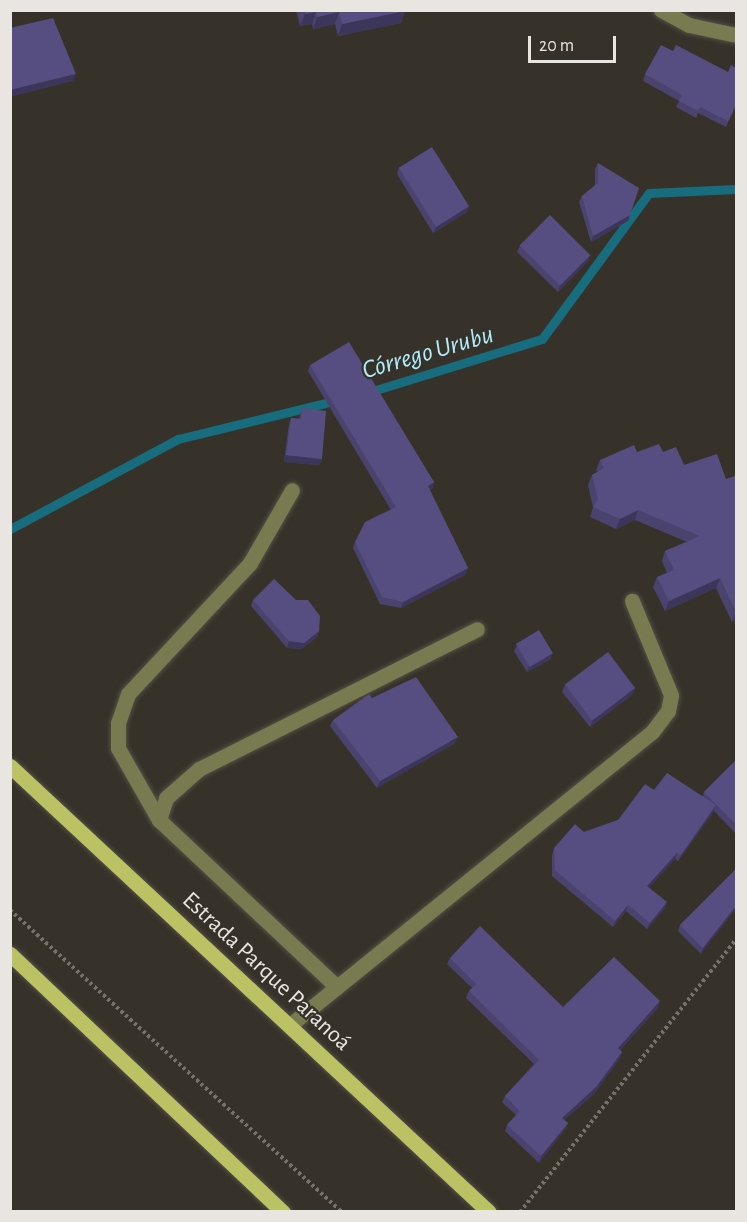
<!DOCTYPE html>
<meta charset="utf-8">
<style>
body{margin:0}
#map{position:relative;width:747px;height:1222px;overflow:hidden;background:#373229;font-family:"Alegreya Sans",sans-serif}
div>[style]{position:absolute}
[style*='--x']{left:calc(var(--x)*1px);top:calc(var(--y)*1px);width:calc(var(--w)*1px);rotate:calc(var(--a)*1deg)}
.stream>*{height:9px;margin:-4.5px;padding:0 4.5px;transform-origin:4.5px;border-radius:4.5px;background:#176c7e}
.path>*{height:4px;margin-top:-2px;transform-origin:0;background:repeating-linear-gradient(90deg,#767169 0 3px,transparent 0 6px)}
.roads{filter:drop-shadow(0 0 2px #534f46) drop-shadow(0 0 2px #534f46)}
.minor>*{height:15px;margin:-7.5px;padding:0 7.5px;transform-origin:7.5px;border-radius:7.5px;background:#777b4f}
.major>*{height:15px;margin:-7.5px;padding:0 7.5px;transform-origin:7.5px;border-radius:7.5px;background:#bbc264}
.wall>*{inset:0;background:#4a436e}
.shaded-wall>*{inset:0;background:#3c375a}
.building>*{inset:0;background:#564e80;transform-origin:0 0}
span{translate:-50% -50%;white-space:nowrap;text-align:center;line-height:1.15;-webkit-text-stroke:4.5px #373229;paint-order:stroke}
.street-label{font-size:24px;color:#e9e5e0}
.water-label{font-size:26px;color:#b0eeff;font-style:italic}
.frame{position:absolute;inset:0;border:12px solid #e9e5e0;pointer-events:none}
.scale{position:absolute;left:528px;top:36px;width:88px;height:27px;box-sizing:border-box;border:3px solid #e9e5e0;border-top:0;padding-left:8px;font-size:18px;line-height:21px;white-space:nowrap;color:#e9e5e0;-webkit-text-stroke:4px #373229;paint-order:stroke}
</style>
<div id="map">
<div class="stream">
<div style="--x:366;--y:393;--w:184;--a:-17.1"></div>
<div style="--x:542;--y:339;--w:181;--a:-53.8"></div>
<div style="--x:649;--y:193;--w:87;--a:-2.6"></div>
<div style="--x:10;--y:529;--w:191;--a:-28.2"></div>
<div style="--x:178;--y:439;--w:165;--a:-13.7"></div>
</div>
<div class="path">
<div style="--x:10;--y:910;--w:449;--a:42.3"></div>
<div style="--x:520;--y:1212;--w:348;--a:-51.6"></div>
</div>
<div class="roads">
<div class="minor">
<div style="--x:661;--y:10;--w:32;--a:28"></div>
<div style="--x:689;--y:25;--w:48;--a:12"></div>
<div style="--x:159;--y:820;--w:83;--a:-119.7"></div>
<div style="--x:118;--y:748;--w:25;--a:-90"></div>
<div style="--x:118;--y:723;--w:31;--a:-71"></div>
<div style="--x:128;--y:694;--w:179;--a:-47"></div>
<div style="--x:250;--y:563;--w:84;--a:-60.1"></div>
<div style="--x:337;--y:987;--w:244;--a:-136.8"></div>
<div style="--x:159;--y:820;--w:23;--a:-72"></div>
<div style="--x:166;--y:798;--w:44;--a:-41.3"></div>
<div style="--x:199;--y:769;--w:311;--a:-26.7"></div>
<div style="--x:290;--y:1025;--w:466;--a:-39"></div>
<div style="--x:652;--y:732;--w:26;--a:-53"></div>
<div style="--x:668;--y:711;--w:16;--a:-79"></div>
<div style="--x:671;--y:695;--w:102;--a:-112.5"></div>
</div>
<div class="major">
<div style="--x:10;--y:766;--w:654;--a:42.96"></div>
<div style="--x:10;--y:954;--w:376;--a:43.4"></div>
</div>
</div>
<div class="wall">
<div style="clip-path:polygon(296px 10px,405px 11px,401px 23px,338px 36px,335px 24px,313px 29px,312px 24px,300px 26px)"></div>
<div style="clip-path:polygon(645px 74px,736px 106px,726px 127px,698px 113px,696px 118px,676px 107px,679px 101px,643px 81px)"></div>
<div style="clip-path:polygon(598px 163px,628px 221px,591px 242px,579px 202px,582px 196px,595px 185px,595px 169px)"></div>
<div style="clip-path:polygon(399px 167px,467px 212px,433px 233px,397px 174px)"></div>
<div style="clip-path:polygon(520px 246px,590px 255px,588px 261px,558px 292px,517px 252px)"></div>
<div style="clip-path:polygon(310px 365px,434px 482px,432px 489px,429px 490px,468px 568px,465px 575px,401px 608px,380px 604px,353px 548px,355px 542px,391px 510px,308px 371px)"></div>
<div style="clip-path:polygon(302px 408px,322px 459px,319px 465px,284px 462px,289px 424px,291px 418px,299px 419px)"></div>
<div style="clip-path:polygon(637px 452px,663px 452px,684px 465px,726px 479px,736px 481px,736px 620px,732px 622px,716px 588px,665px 611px,653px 587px,657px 577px,667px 573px,662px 561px,665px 551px,687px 542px,635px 520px,616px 529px,590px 517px,593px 507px,588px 485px,592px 475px,598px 472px,596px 470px,600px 460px)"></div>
<div style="clip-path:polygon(253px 600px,319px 631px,317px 637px,302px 649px,287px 648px,251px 606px)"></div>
<div style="clip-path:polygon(517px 645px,551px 659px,527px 672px,514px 651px)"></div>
<div style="clip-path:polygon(565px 685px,633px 694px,590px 727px,562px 692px)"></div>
<div style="clip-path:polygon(372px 698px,455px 743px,377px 788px,330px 726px,333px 720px)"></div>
<div style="clip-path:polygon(736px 760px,736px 834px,714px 811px,678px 861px,675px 859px,649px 887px,665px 908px,647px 929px,626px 911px,613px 927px,552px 876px,552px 855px,554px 848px,584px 832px,618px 820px,703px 796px,704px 792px)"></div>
<div style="clip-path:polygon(736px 869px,701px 954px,678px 931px,680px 925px)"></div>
<div style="clip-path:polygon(450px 958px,563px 1007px,658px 1008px,620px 1050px,622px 1052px,620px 1058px,594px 1094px,564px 1120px,568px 1123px,565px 1129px,539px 1163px,505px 1131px,507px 1125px,516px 1115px,502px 1102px,505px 1096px,534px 1064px,466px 998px,469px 991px,472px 988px,447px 964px)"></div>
</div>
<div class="shaded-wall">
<div style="clip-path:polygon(405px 11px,401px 23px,338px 36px,342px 24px)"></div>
<div style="clip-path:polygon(316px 12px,312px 24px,300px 26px,305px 14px)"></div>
<div style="clip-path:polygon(339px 12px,335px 24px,313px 29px,317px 17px)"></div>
<div style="clip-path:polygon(76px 74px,73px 81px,10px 97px,10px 90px)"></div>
<div style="clip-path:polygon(469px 206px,467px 212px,433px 233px,436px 227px)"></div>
<div style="clip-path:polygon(630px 215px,628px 221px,591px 242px,593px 236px)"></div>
<div style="clip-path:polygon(590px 255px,588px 261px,558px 292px,560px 285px)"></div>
<div style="clip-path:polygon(286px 455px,322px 459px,319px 465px,284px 462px)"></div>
<div style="clip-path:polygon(434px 482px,432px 489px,425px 492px,428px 486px)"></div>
<div style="clip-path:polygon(638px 510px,635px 520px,616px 529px,620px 519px)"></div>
<div style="clip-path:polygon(468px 568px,465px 575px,401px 608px,403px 602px)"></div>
<div style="clip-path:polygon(720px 578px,716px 588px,665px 611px,669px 601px)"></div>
<div style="clip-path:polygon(736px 612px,736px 620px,732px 622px)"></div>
<div style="clip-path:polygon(319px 631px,317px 637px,302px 649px,287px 648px,289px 641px)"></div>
<div style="clip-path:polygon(553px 653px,551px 659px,527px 672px,529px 665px)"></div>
<div style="clip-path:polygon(635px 688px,633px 694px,590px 727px,592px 721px)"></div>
<div style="clip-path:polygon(458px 737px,455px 743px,377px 788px,380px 781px)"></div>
<div style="clip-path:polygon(716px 805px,714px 811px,678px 861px,681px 855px)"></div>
<div style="clip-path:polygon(677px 853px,675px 859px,645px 892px,647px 886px)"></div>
<div style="clip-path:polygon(667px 902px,665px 908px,647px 929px,650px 923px)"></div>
<div style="clip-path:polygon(628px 905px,626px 911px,613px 927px,615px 921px)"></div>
<div style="clip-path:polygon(736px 906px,736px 909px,701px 954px,703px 948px)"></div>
<div style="clip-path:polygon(660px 1001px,658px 1008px,616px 1054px,618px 1048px)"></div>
<div style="clip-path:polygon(622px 1052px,620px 1058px,594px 1094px,559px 1124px,562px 1118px)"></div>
<div style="clip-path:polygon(568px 1123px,565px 1129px,539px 1163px,541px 1156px)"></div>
</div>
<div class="building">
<div style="clip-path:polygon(304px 10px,405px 10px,405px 11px,342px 24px,339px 12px,317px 17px,316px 12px,305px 14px)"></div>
<div style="clip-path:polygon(53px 18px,76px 74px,10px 90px,10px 28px)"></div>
<div style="clip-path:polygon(661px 45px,673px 51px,676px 45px,728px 72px,731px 65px,736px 68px,736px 104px,728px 121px,700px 107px,698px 111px,679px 101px,682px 95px,645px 74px)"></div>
<div style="left:432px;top:147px;width:70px;height:39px;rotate:58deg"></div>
<div style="clip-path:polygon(598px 163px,639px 188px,630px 215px,593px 236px,582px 196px,598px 183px)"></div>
<div style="left:550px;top:215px;width:57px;height:43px;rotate:45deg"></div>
<div style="clip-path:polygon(349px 342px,434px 482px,428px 486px,468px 568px,403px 602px,382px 597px,355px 542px,365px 522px,396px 507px,310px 365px)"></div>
<div style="clip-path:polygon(302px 408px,326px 411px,322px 459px,286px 455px,291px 418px,301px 419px)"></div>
<div style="clip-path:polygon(659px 444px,663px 452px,676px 447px,684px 465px,717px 454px,726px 479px,735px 476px,736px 481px,736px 612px,720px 578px,669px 601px,657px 577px,674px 570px,665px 551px,700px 536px,638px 510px,620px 519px,593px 507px,598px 499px,592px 475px,604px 468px,600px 460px,634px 445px,637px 452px)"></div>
<div style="clip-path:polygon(274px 579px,296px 600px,308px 600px,320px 616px,319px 631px,304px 643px,289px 641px,253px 600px)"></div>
<div style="left:539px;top:630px;width:27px;height:27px;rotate:59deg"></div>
<div style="left:608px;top:652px;width:45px;height:54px;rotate:53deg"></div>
<div style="clip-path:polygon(416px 677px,458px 737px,380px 781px,333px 720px,369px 694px,372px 698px)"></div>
<div style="clip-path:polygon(736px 760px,736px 825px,704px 792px)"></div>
<div style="clip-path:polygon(667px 773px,716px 805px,681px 855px,677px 853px,647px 886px,667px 902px,650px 923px,628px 905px,615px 921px,555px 870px,554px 848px,575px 824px,584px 832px,618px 820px,645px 784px,654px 790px)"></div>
<div style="clip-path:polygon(736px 869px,736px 906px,703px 948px,680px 925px)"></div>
<div style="clip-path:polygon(480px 926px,563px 1007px,614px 957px,660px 1001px,618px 1048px,622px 1052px,596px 1087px,562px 1118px,568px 1123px,541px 1156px,507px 1125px,520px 1111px,505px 1096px,539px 1060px,469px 991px,476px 984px,450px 958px)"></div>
</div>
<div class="street-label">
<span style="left:266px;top:972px;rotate:43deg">Estrada Parque Paranoá</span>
</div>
<div class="water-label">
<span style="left:428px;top:353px;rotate:-16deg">Córrego Urubu</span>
</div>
<div class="frame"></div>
<div class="scale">20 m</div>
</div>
